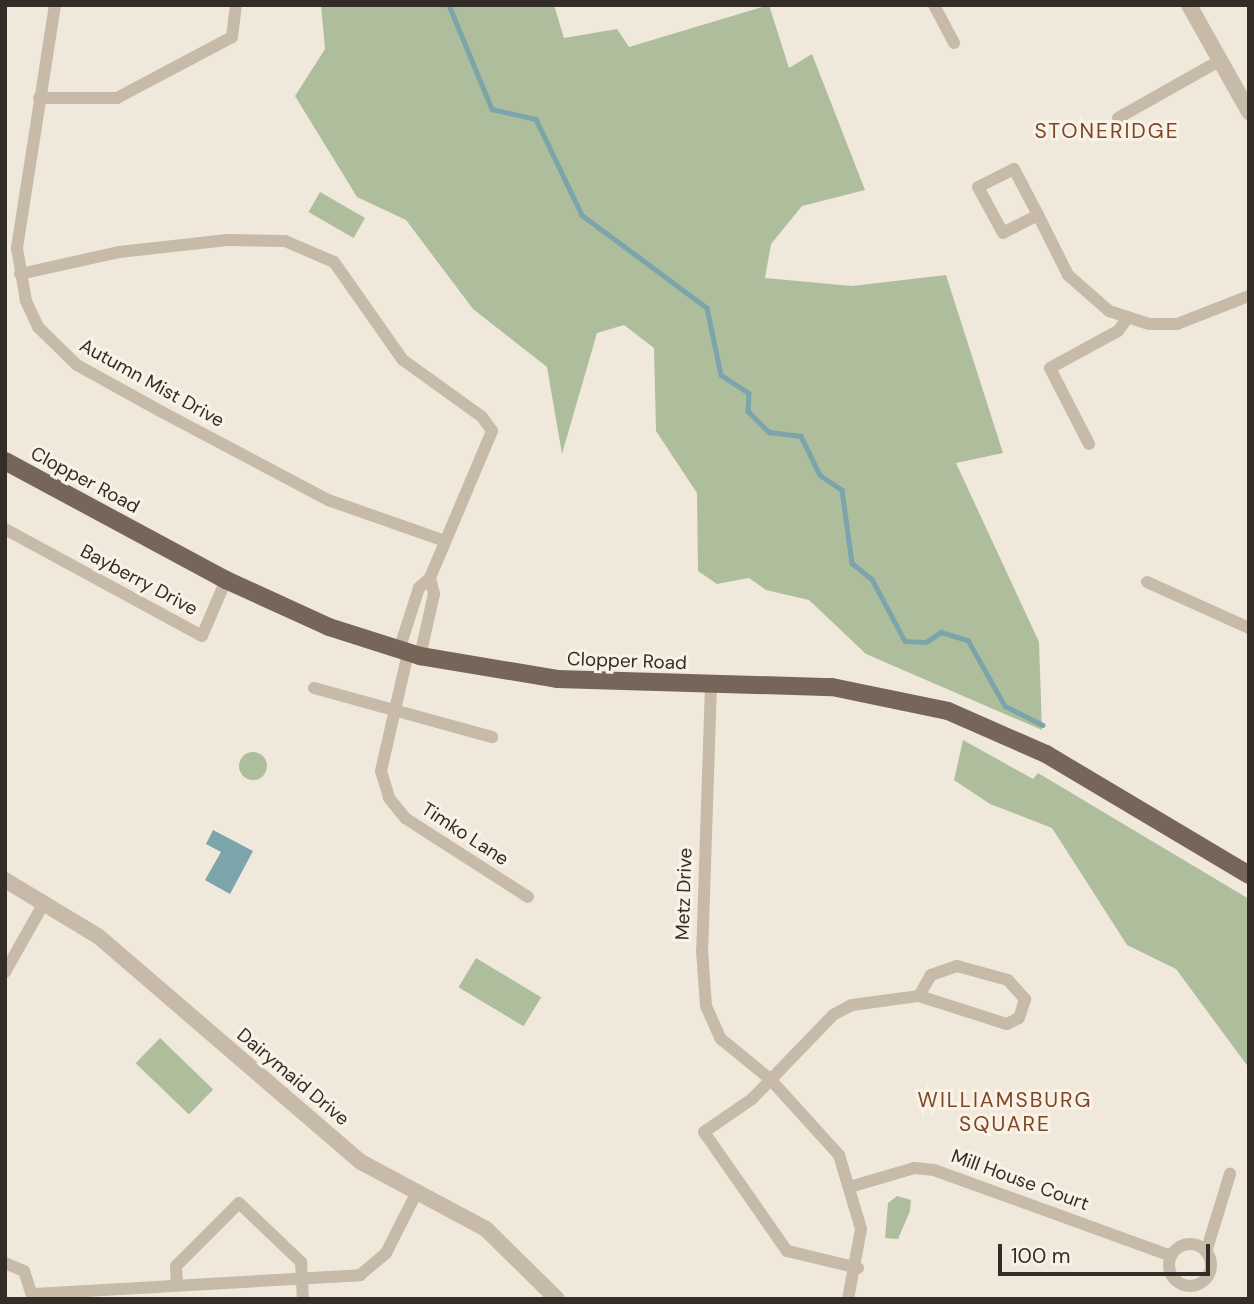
<!DOCTYPE html>
<style>
body{margin:0}
#map{position:relative;width:1254px;height:1304px;overflow:hidden;background:#f0e9db;font-family:"DM Sans",sans-serif}
div>[style]{position:absolute}
[style*='--x']{left:calc(var(--x)*1px);top:calc(var(--y)*1px);width:calc(var(--w)*1px);rotate:calc(var(--a)*1deg)}
.green>*{inset:0;background:#aebe9c;transform-origin:0 0}
.round{border-radius:50%}
.water>*{inset:0;background:#7ca4ab}
.stream>*{height:4.5px;margin:-2.25px;padding:0 2.25px;transform-origin:2.25px;border-radius:2.25px;background:#7ca4ab}
.minor>*{height:12px;margin:-6px;padding:0 6px;transform-origin:6px;border-radius:6px;background:#c7baa8}
.minor>.ring{margin:-6px;padding:0;box-sizing:content-box;background:none;border:12px solid #c7baa8;border-radius:50%}
.tertiary>*{height:16px;margin:-8px;padding:0 8px;transform-origin:8px;border-radius:8px;background:#c7baa8}
.primary>*{height:18px;margin:-9px;padding:0 9px;transform-origin:9px;border-radius:9px;background:#756659}
span{translate:-50% -50%;white-space:nowrap;text-align:center;line-height:1.15;-webkit-text-stroke:6px #f8f2e7;paint-order:stroke}
.street-label{font-size:19px;color:#342d27}
.neighbourhood-label{font-size:21px;color:#7e4526;letter-spacing:2px}
.frame{position:absolute;inset:0;border:7px solid #342d27;pointer-events:none}
.scale{position:absolute;left:998px;top:1244px;width:212px;height:32px;box-sizing:border-box;border:4px solid #342d27;border-top:0;padding-left:9px;font-size:21px;line-height:24px;white-space:nowrap;color:#342d27;-webkit-text-stroke:5px #f8f2e7;paint-order:stroke}
</style>
<div id="map">
<div class="green">
<div style="clip-path:polygon(321px 5px,554px 5px,564px 38px,617px 29px,629px 47px,769px 5px,789px 68px,812px 54px,865px 190px,802px 206px,771px 244px,765px 278px,852px 286px,946px 275px,1003px 453px,956px 463px,1039px 642px,1042px 730px,866px 654px,809px 600px,766px 590px,749px 578px,717px 584px,698px 571px,697px 493px,656px 431px,654px 348px,624px 325px,597px 333px,562px 454px,547px 367px,473px 309px,406px 220px,357px 197px,295px 96px,325px 49px)"></div>
<div style="left:320px;top:192px;width:52px;height:23px;rotate:30deg"></div>
<div style="clip-path:polygon(963px 740px,1033px 779px,1038px 773px,1249px 899px,1249px 1068px,1176px 969px,1127px 945px,1052px 828px,990px 804px,954px 780px)"></div>
<div class="round" style="left:239px;top:752px;width:28px;height:28px"></div>
<div style="left:476px;top:958px;width:76px;height:34px;rotate:31deg"></div>
<div style="left:160px;top:1038px;width:74px;height:35px;rotate:44deg"></div>
<div style="clip-path:polygon(897px 1196px,911px 1200px,910px 1211px,898px 1239px,885px 1238px,888px 1203px)"></div>
</div>
<div class="water">
<div style="clip-path:polygon(213px 830px,253px 851px,230px 894px,205px 880px,221px 852px,206px 844px)"></div>
</div>
<div class="stream">
<div style="--x:449;--y:5;--w:113;--a:67.5"></div>
<div style="--x:492;--y:109;--w:45;--a:12.8"></div>
<div style="--x:536;--y:119;--w:106;--a:64.4"></div>
<div style="--x:582;--y:215;--w:156;--a:36.6"></div>
<div style="--x:707;--y:308;--w:68;--a:78.2"></div>
<div style="--x:721;--y:375;--w:33;--a:33"></div>
<div style="--x:749;--y:393;--w:18;--a:93"></div>
<div style="--x:748;--y:411;--w:30;--a:45"></div>
<div style="--x:769;--y:432;--w:32;--a:7"></div>
<div style="--x:801;--y:436;--w:43;--a:64"></div>
<div style="--x:820;--y:475;--w:27;--a:34"></div>
<div style="--x:842;--y:490;--w:74;--a:82.2"></div>
<div style="--x:852;--y:563;--w:26;--a:39"></div>
<div style="--x:872;--y:579;--w:70;--a:62"></div>
<div style="--x:905;--y:641;--w:21;--a:3"></div>
<div style="--x:926;--y:642;--w:18;--a:-34"></div>
<div style="--x:941;--y:632;--w:28;--a:17"></div>
<div style="--x:968;--y:640;--w:76;--a:60.7"></div>
<div style="--x:1005;--y:706;--w:42;--a:26.6"></div>
</div>
<div class="minor">
<div style="--x:55;--y:5;--w:246;--a:98.9"></div>
<div style="--x:17;--y:248;--w:54;--a:80.4"></div>
<div style="--x:26;--y:301;--w:29;--a:65"></div>
<div style="--x:38;--y:327;--w:54;--a:44.3"></div>
<div style="--x:77;--y:365;--w:97;--a:28.9"></div>
<div style="--x:162;--y:412;--w:188;--a:27.9"></div>
<div style="--x:328;--y:500;--w:121;--a:19.3"></div>
<div style="--x:934;--y:5;--w:43;--a:62.2"></div>
<div style="--x:39;--y:98;--w:78;--a:0"></div>
<div style="--x:117;--y:98;--w:130;--a:-27.9"></div>
<div style="--x:232;--y:37;--w:32;--a:-83"></div>
<div style="--x:1118;--y:118;--w:116;--a:-29.4"></div>
<div style="--x:1038;--y:215;--w:39;--a:153"></div>
<div style="--x:1003;--y:233;--w:52;--a:-118.5"></div>
<div style="--x:978;--y:187;--w:40;--a:-26.6"></div>
<div style="--x:1014;--y:169;--w:52;--a:62.4"></div>
<div style="--x:1038;--y:215;--w:67;--a:63.4"></div>
<div style="--x:1068;--y:275;--w:55;--a:41.3"></div>
<div style="--x:1109;--y:311;--w:42;--a:18"></div>
<div style="--x:1149;--y:324;--w:28;--a:0"></div>
<div style="--x:1177;--y:324;--w:77;--a:-21.3"></div>
<div style="--x:20;--y:274;--w:101;--a:-12.5"></div>
<div style="--x:119;--y:252;--w:109;--a:-6.3"></div>
<div style="--x:227;--y:240;--w:58;--a:1"></div>
<div style="--x:285;--y:241;--w:53;--a:23.2"></div>
<div style="--x:334;--y:262;--w:120;--a:54.9"></div>
<div style="--x:403;--y:360;--w:97;--a:35.8"></div>
<div style="--x:482;--y:417;--w:17;--a:54"></div>
<div style="--x:492;--y:431;--w:160;--a:112.9"></div>
<div style="--x:430;--y:578;--w:15;--a:138"></div>
<div style="--x:419;--y:588;--w:65;--a:107.9"></div>
<div style="--x:1089;--y:444;--w:85;--a:-117.2"></div>
<div style="--x:1050;--y:368;--w:77;--a:-28.6"></div>
<div style="--x:1118;--y:331;--w:17;--a:-54"></div>
<div style="--x:5;--y:529;--w:224;--a:28.5"></div>
<div style="--x:202;--y:636;--w:61;--a:-66.8"></div>
<div style="--x:1147;--y:582;--w:112;--a:24.3"></div>
<div style="--x:408;--y:653;--w:121;--a:102.9"></div>
<div style="--x:381;--y:771;--w:28;--a:73"></div>
<div style="--x:389;--y:798;--w:26;--a:51"></div>
<div style="--x:405;--y:818;--w:146;--a:32.7"></div>
<div style="--x:420;--y:656;--w:64;--a:-77.3"></div>
<div style="--x:434;--y:594;--w:16;--a:-104"></div>
<div style="--x:711;--y:685;--w:265;--a:91.9"></div>
<div style="--x:702;--y:950;--w:56;--a:85.9"></div>
<div style="--x:706;--y:1006;--w:36;--a:66"></div>
<div style="--x:721;--y:1039;--w:63;--a:39.2"></div>
<div style="--x:770;--y:1079;--w:103;--a:47.8"></div>
<div style="--x:839;--y:1155;--w:77;--a:73.4"></div>
<div style="--x:861;--y:1229;--w:71;--a:100.5"></div>
<div style="--x:314;--y:688;--w:185;--a:15.4"></div>
<div style="--x:5;--y:972;--w:81;--a:-60.6"></div>
<div style="--x:853;--y:1186;--w:64;--a:-16.4"></div>
<div style="--x:914;--y:1168;--w:20;--a:6"></div>
<div style="--x:934;--y:1170;--w:252;--a:19.9"></div>
<div class="ring" style="left:1169px;top:1244px;width:30px;height:30px"></div>
<div style="--x:1206;--y:1252;--w:82;--a:-72.9"></div>
<div style="--x:5;--y:1263;--w:21;--a:23"></div>
<div style="--x:24;--y:1271;--w:29;--a:72"></div>
<div style="--x:858;--y:1268;--w:73;--a:-166.5"></div>
<div style="--x:787;--y:1251;--w:145;--a:-124.9"></div>
<div style="--x:704;--y:1132;--w:58;--a:-34.5"></div>
<div style="--x:752;--y:1099;--w:117;--a:-46"></div>
<div style="--x:833;--y:1015;--w:21;--a:-28"></div>
<div style="--x:852;--y:1005;--w:68;--a:-7.7"></div>
<div style="--x:919;--y:996;--w:92;--a:17.7"></div>
<div style="--x:1007;--y:1024;--w:13;--a:-27"></div>
<div style="--x:1019;--y:1018;--w:20;--a:-72"></div>
<div style="--x:1025;--y:999;--w:25;--a:-132"></div>
<div style="--x:1008;--y:980;--w:53;--a:-164.6"></div>
<div style="--x:957;--y:966;--w:28;--a:161"></div>
<div style="--x:931;--y:975;--w:24;--a:120"></div>
<div style="--x:177;--y:1285;--w:19;--a:-93"></div>
<div style="--x:176;--y:1266;--w:89;--a:-45"></div>
<div style="--x:239;--y:1203;--w:86;--a:43.6"></div>
<div style="--x:301;--y:1262;--w:37;--a:87"></div>
<div style="--x:34;--y:1294;--w:327;--a:-3.3"></div>
<div style="--x:360;--y:1275;--w:34;--a:-40"></div>
<div style="--x:386;--y:1253;--w:68;--a:-63.1"></div>
</div>
<div class="tertiary">
<div style="--x:1189;--y:5;--w:123;--a:60.7"></div>
<div style="--x:5;--y:880;--w:109;--a:31.1"></div>
<div style="--x:98;--y:936;--w:347;--a:40.7"></div>
<div style="--x:361;--y:1162;--w:142;--a:28.2"></div>
<div style="--x:486;--y:1229;--w:100;--a:44.6"></div>
</div>
<div class="primary">
<div style="--x:5;--y:461;--w:251;--a:28.3"></div>
<div style="--x:226;--y:580;--w:113;--a:24.5"></div>
<div style="--x:329;--y:627;--w:96;--a:17.7"></div>
<div style="--x:420;--y:656;--w:139;--a:9.5"></div>
<div style="--x:557;--y:679;--w:275;--a:1.7"></div>
<div style="--x:832;--y:687;--w:118;--a:11.7"></div>
<div style="--x:948;--y:711;--w:107;--a:23.7"></div>
<div style="--x:1046;--y:754;--w:236;--a:30.8"></div>
</div>
<div class="street-label">
<span style="left:152px;top:383px;rotate:29deg">Autumn Mist Drive</span>
<span style="left:85px;top:480px;rotate:28deg">Clopper Road</span>
<span style="left:139px;top:580px;rotate:28deg">Bayberry Drive</span>
<span style="left:627px;top:661px;rotate:2deg">Clopper Road</span>
<span style="left:465px;top:834px;rotate:33deg">Timko Lane</span>
<span style="left:684px;top:894px;rotate:-88deg">Metz Drive</span>
<span style="left:293px;top:1077px;rotate:40deg">Dairymaid Drive</span>
<span style="left:1020px;top:1180px;rotate:20deg">Mill House Court</span>
</div>
<div class="neighbourhood-label">
<span style="left:1107px;top:131px">STONERIDGE</span>
<span style="left:1005px;top:1112px">WILLIAMSBURG<br>SQUARE</span>
</div>
<div class="frame"></div>
<div class="scale">100 m</div>
</div>
